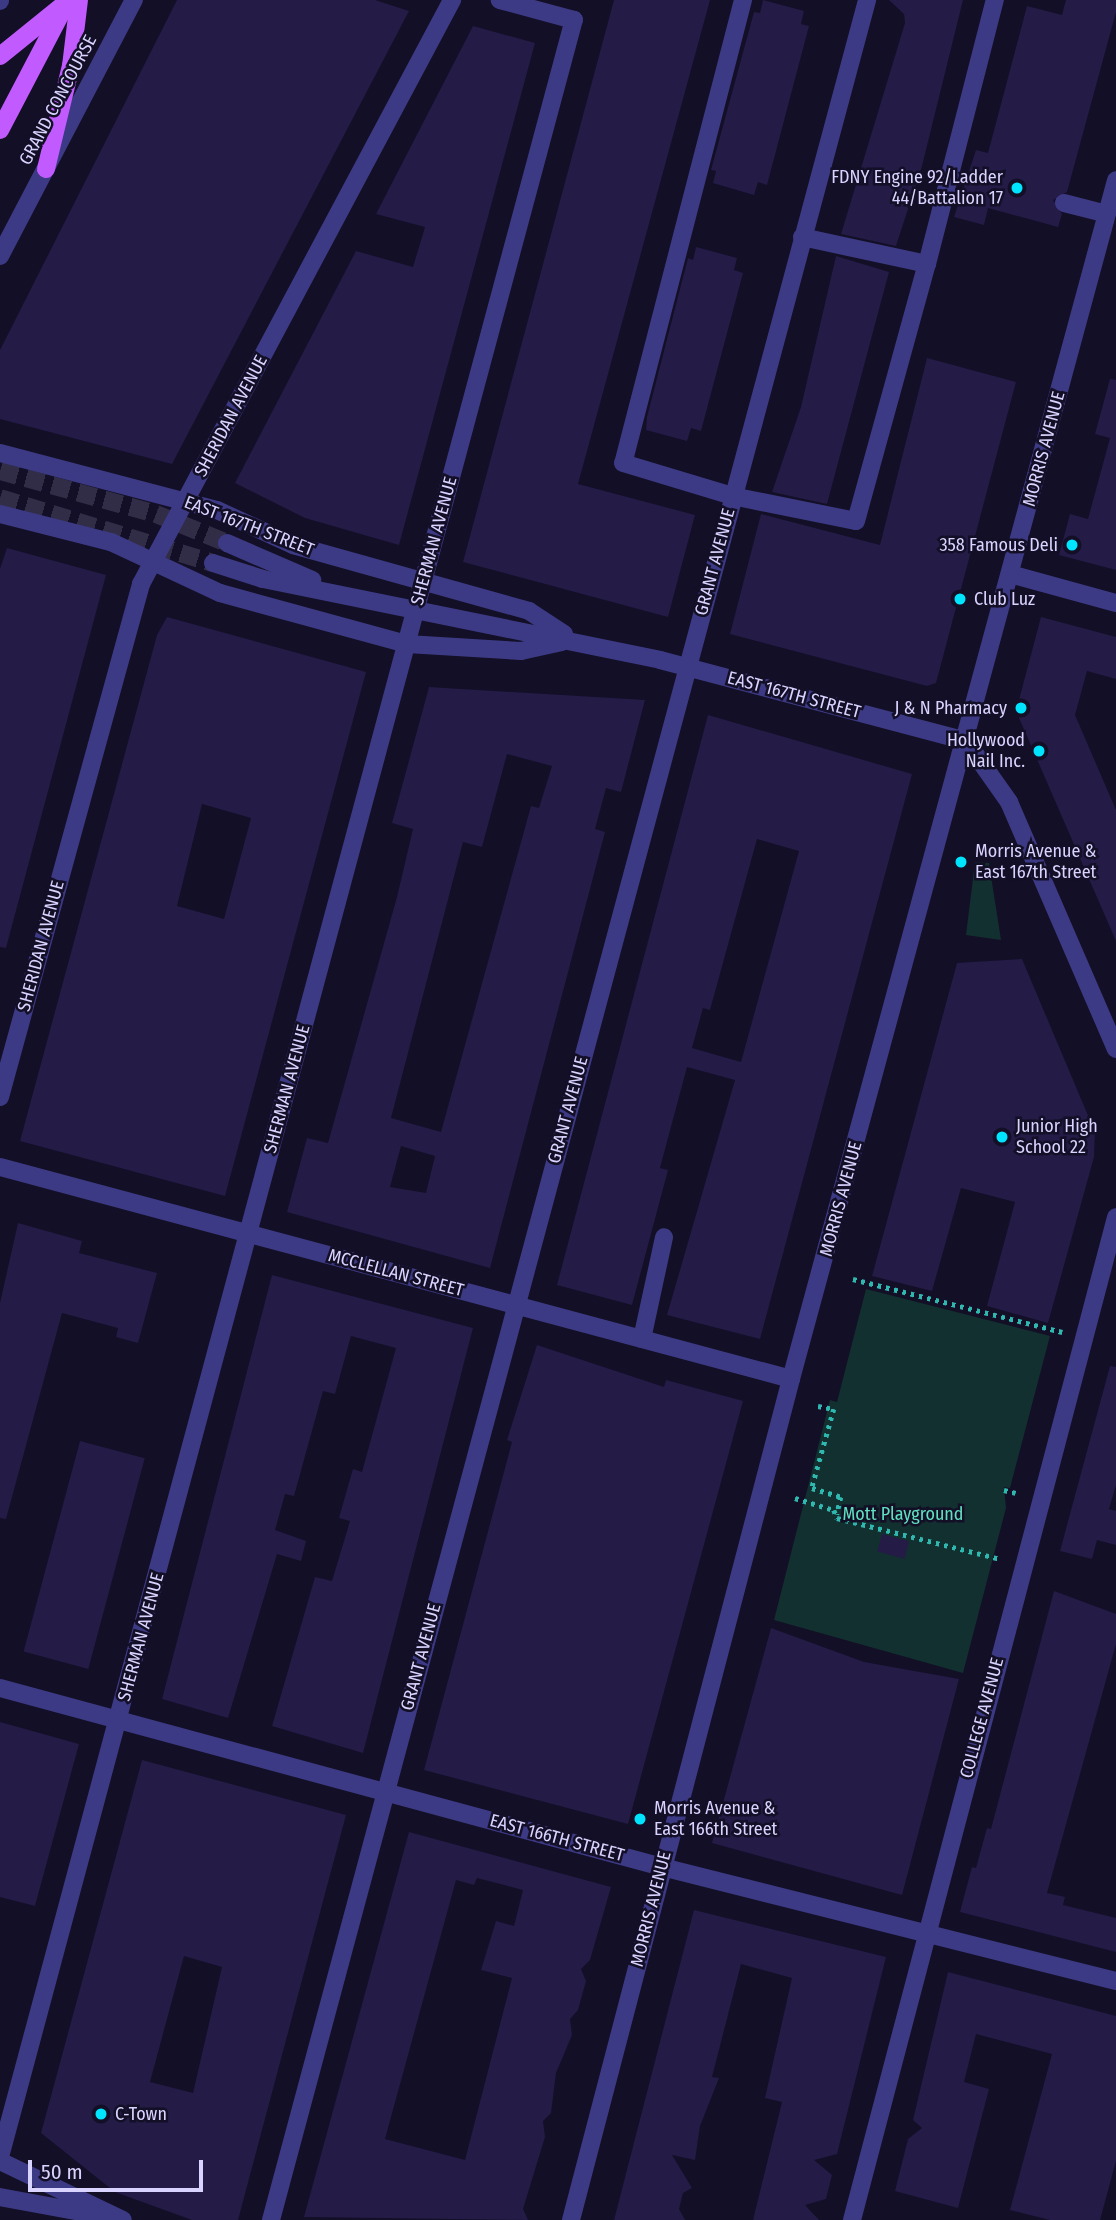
<!DOCTYPE html>
<style>
body{margin:0}
#map{position:relative;width:1116px;height:2220px;overflow:hidden;background:#130f26;font-family:"Fira Sans Condensed",sans-serif}
div>[style]{position:absolute}
[style*='--x']{left:calc(var(--x)*1px);top:calc(var(--y)*1px);width:calc(var(--w)*1px);rotate:calc(var(--a)*1deg)}
.green>*{inset:0;background:#12302f}
.building>*{inset:0;background:#241b47;transform-origin:0 0}
.minor-tunnel>*{height:18px;margin-top:-9px;transform-origin:0;background:repeating-linear-gradient(90deg,#312d47 0 18px,transparent 0 27px)}
.path>*{height:4.5px;margin-top:-2.25px;transform-origin:0;background:repeating-linear-gradient(90deg,#2fb8b0 0 3.5px,transparent 0 8.5px)}
.minor>*{height:18px;margin:-9px;padding:0 9px;transform-origin:9px;border-radius:9px;background:#3d3a85}
.major>*{height:18px;margin:-9px;padding:0 9px;transform-origin:9px;border-radius:9px;background:#c25bff}
.dots>*{width:19px;height:19px;translate:-50% -50%;box-sizing:border-box;border:4px solid #130f26;border-radius:50%}
span{translate:-50% -50%;white-space:nowrap;text-align:center;line-height:1.15;-webkit-text-stroke:5px #130f26;paint-order:stroke}
.street-label{font-size:18px;color:#d9d4ff}
.poi-label{font-size:18px;color:#d9d4ff}
.right{translate:-100% -50%;text-align:right}
.left{translate:0 -50%;text-align:left}
.park-label{font-size:18px;color:#5fe0c0}
.scale{position:absolute;left:28px;top:2160px;width:175px;height:32px;box-sizing:border-box;border:4px solid #d9d4ff;border-top:0;padding-left:9px;font-size:21px;line-height:24px;white-space:nowrap;color:#d9d4ff;-webkit-text-stroke:5px #130f26;paint-order:stroke}
</style>
<div id="map">
<div class="green">
<div style="clip-path:polygon(975px 862px,989px 863px,1001px 940px,966px 935px)"></div>
<div style="clip-path:polygon(866px 1289px,1050px 1336px,1010px 1488px,1004px 1487px,1006px 1508px,963px 1673px,774px 1620px,830px 1400px,837px 1402px)"></div>
</div>
<div class="building">
<div style="clip-path:polygon(177px 0,375px 0,409px 11px,172px 464px,0 419px,0 350px)"></div>
<div style="clip-path:polygon(614px 0,710px 0,578px 484px,695px 515px,668px 617px,463px 562px)"></div>
<div style="clip-path:polygon(763px 0,804px 11px,801px 24px,809px 26px,767px 185px,758px 182px,754px 195px,713px 183px,716px 171px,711px 170px,754px 12px,760px 13px)"></div>
<div style="clip-path:polygon(889px 0,963px 0,922px 166px,896px 246px,841px 234px,905px 23px,904px 14px)"></div>
<div style="clip-path:polygon(1066px 0,1116px 0,1116px 12px,1067px 192px,1053px 200px,1062px 214px,1058px 227px,988px 208px,984px 225px,954px 217px,976px 150px,988px 153px,1027px 6px,1062px 15px)"></div>
<div style="clip-path:polygon(473px 26px,535px 43px,399px 545px,305px 518px,235px 483px,356px 251px,413px 267px,425px 227px,376px 214px)"></div>
<div style="clip-path:polygon(696px 247px,737px 258px,734px 270px,743px 273px,701px 431px,691px 428px,687px 441px,646px 430px,647px 417px,688px 258px,693px 260px)"></div>
<div style="clip-path:polygon(836px 256px,889px 272px,827px 504px,772px 492px,801px 407px)"></div>
<div style="clip-path:polygon(927px 358px,1016px 382px,936px 683px,927px 686px,730px 634px,761px 514px,880px 545px)"></div>
<div style="clip-path:polygon(1110px 379px,1116px 380px,1116px 570px,1059px 555px,1070px 514px,1088px 519px,1110px 438px,1095px 434px)"></div>
<div style="clip-path:polygon(7px 548px,106px 575px,6px 948px,0 947px,0 569px)"></div>
<div style="clip-path:polygon(evenodd,167px 617px,366px 672px,225px 1196px,20px 1141px,157px 635px,167px 617px,202px 804px,251px 818px,224px 919px,177px 906px,202px 804px)"></div>
<div style="clip-path:polygon(1041px 617px,1116px 637px,1116px 679px,1087px 671px,1075px 715px,1116px 810px,1116px 941px,1016px 711px)"></div>
<div style="clip-path:polygon(evenodd,429px 687px,645px 700px,621px 792px,606px 788px,595px 829px,605px 832px,490px 1268px,287px 1212px,307px 1138px,328px 1143px,397px 897px,413px 829px,392px 823px,429px 687px,507px 754px,552px 766px,539px 808px,531px 806px,441px 1132px,391px 1118px,463px 842px,482px 847px,507px 754px,429px 687px,401px 1146px,435px 1156px,426px 1193px,390px 1187px,401px 1146px)"></div>
<div style="clip-path:polygon(evenodd,708px 715px,912px 774px,760px 1339px,667px 1315px,735px 1080px,687px 1067px,660px 1168px,668px 1170px,632px 1305px,557px 1285px,708px 715px,757px 839px,799px 851px,741px 1062px,692px 1048px,703px 1008px,710px 1010px,757px 839px)"></div>
<div style="clip-path:polygon(1022px 959px,1095px 1132px,1094px 1157px,1048px 1323px,987px 1306px,1015px 1202px,961px 1188px,932px 1291px,872px 1276px,957px 963px)"></div>
<div style="clip-path:polygon(18px 1223px,82px 1241px,79px 1253px,157px 1273px,138px 1343px,116px 1337px,118px 1328px,62px 1313px,6px 1519px,0 1518px,0 1303px)"></div>
<div style="clip-path:polygon(272px 1275px,473px 1328px,363px 1753px,272px 1726px,315px 1577px,332px 1581px,350px 1521px,339px 1518px,346px 1493px,353px 1469px,362px 1472px,396px 1348px,351px 1336px,335px 1394px,323px 1391px,294px 1496px,285px 1494px,275px 1530px,306px 1541px,301px 1561px,277px 1554px,228px 1718px,162px 1699px)"></div>
<div style="clip-path:polygon(537px 1345px,664px 1387px,666px 1380px,743px 1401px,628px 1824px,424px 1770px,512px 1442px,507px 1440px)"></div>
<div style="clip-path:polygon(1110px 1366px,1116px 1367px,1116px 1485px,1109px 1509px,1116px 1511px,1116px 1545px,1097px 1540px,1092px 1559px,1060px 1551px)"></div>
<div style="left:80px;top:1441px;width:67px;height:218px;rotate:15deg"></div>
<div style="left:882px;top:1534px;width:28px;height:18px;rotate:15deg"></div>
<div style="clip-path:polygon(1054px 1591px,1116px 1614px,1116px 1644px,1047px 1893px,1065px 1897px,1063px 1905px,1116px 1918px,1116px 1952px,960px 1912px,972px 1867px,976px 1868px,987px 1828px,991px 1829px)"></div>
<div style="clip-path:polygon(771px 1628px,864px 1662px,959px 1679px,902px 1895px,712px 1843px)"></div>
<div style="clip-path:polygon(0 1722px,79px 1744px,35px 1906px,0 1897px)"></div>
<div style="clip-path:polygon(evenodd,142px 1760px,346px 1815px,238px 2220px,192px 2220px,115px 2192px,41px 2133px,142px 1760px,184px 1956px,222px 1967px,193px 2093px,150px 2082px,184px 1956px)"></div>
<div style="clip-path:polygon(evenodd,409px 1832px,611px 1887px,590px 1960px,581px 1969px,586px 1981px,578px 2010px,570px 2019px,572px 2035px,556px 2073px,551px 2113px,543px 2121px,545px 2137px,523px 2209px,528px 2220px,304px 2217px,409px 1832px,477px 1878px,523px 1890px,514px 1926px,496px 1921px,481px 1970px,512px 1978px,465px 2160px,385px 2139px,456px 1880px,474px 1885px,477px 1878px)"></div>
<div style="clip-path:polygon(694px 1910px,886px 1957px,837px 2154px,814px 2160px,832px 2175px,826px 2199px,805px 2205px,819px 2220px,753px 2220px,782px 2102px,765px 2098px,792px 1978px,741px 1964px,712px 2077px,719px 2078px,700px 2126px,695px 2160px,672px 2155px,692px 2188px,683px 2193px,679px 2209px,685px 2220px,614px 2220px)"></div>
<div style="clip-path:polygon(948px 1972px,1116px 2016px,1116px 2161px,1100px 2220px,1050px 2220px,1010px 2210px,1052px 2054px,976px 2034px,964px 2082px,989px 2089px,958px 2208px,895px 2191px,908px 2139px,922px 2128px,913px 2120px)"></div>
</div>
<div class="minor-tunnel">
<div style="--x:0;--y:471;--w:162;--a:15.4"></div>
<div style="--x:156;--y:514;--w:77;--a:22.2"></div>
<div style="--x:0;--y:498;--w:223;--a:17"></div>
</div>
<div class="path">
<div style="--x:853;--y:1279;--w:216;--a:14.2"></div>
<div style="--x:818;--y:1406;--w:16;--a:11"></div>
<div style="--x:834;--y:1409;--w:82;--a:105.6"></div>
<div style="--x:812;--y:1488;--w:30;--a:17"></div>
<div style="--x:841;--y:1497;--w:18;--a:103"></div>
<div style="--x:1004;--y:1490;--w:12;--a:14"></div>
<div style="--x:795;--y:1498;--w:41;--a:17.1"></div>
<div style="--x:834;--y:1510;--w:9;--a:69"></div>
<div style="--x:837;--y:1518;--w:168;--a:14.1"></div>
</div>
<div class="minor">
<div style="--x:743;--y:0;--w:478;--a:104.5"></div>
<div style="--x:623;--y:463;--w:114;--a:16.8"></div>
<div style="--x:732;--y:496;--w:126;--a:11.4"></div>
<div style="--x:856;--y:521;--w:267;--a:-74.6"></div>
<div style="--x:0;--y:1;--w:1;--a:-90"></div>
<div style="--x:1064;--y:203;--w:44;--a:14.3"></div>
<div style="--x:802;--y:237;--w:128;--a:12.2"></div>
<div style="--x:927;--y:264;--w:273;--a:-75.6"></div>
<div style="--x:0;--y:256;--w:289;--a:-62.4"></div>
<div style="--x:0;--y:453;--w:224;--a:14.7"></div>
<div style="--x:217;--y:510;--w:84;--a:24.7"></div>
<div style="--x:293;--y:545;--w:245;--a:15.6"></div>
<div style="--x:529;--y:611;--w:42;--a:33.3"></div>
<div style="--x:0;--y:514;--w:114;--a:14.2"></div>
<div style="--x:111;--y:542;--w:120;--a:25.1"></div>
<div style="--x:220;--y:593;--w:194;--a:15.3"></div>
<div style="--x:407;--y:644;--w:114;--a:3.5"></div>
<div style="--x:521;--y:651;--w:42;--a:-12.4"></div>
<div style="--x:227;--y:543;--w:93;--a:23.5"></div>
<div style="--x:213;--y:563;--w:52;--a:17.7"></div>
<div style="--x:263;--y:579;--w:405;--a:11.5"></div>
<div style="--x:660;--y:660;--w:317;--a:14.8"></div>
<div style="--x:966;--y:741;--w:75;--a:54.8"></div>
<div style="--x:1009;--y:802;--w:269;--a:66.6"></div>
<div style="--x:1010;--y:574;--w:110;--a:15.3"></div>
<div style="--x:0;--y:1097;--w:532;--a:-74.63"></div>
<div style="--x:141;--y:584;--w:662;--a:-61.96"></div>
<div style="--x:0;--y:1167;--w:819;--a:15"></div>
<div style="--x:642;--y:1339;--w:104;--a:-77.8"></div>
<div style="--x:0;--y:1688;--w:686;--a:15.13"></div>
<div style="--x:662;--y:1867;--w:468;--a:14.1"></div>
<div style="--x:0;--y:2157;--w:2213;--a:-74.97"></div>
<div style="--x:574;--y:20;--w:77;--a:-164.9"></div>
<div style="--x:0;--y:2161;--w:136;--a:25.6"></div>
<div style="--x:0;--y:2197;--w:99;--a:10.5"></div>
<div style="--x:271;--y:2220;--w:2299;--a:-74.97"></div>
<div style="--x:571;--y:2220;--w:869;--a:-75.34"></div>
<div style="--x:791;--y:1379;--w:1242;--a:-74.83"></div>
<div style="--x:852;--y:2220;--w:1037;--a:-75.25"></div>
</div>
<div class="major">
<div style="--x:0;--y:56;--w:80;--a:-38.9"></div>
<div style="--x:0;--y:130;--w:147;--a:-62.4"></div>
<div style="--x:46;--y:169;--w:106;--a:-76.4"></div>
<div style="--x:71;--y:66;--w:66;--a:-83.1"></div>
</div>
<div class="dots">
<div style="left:1017px;top:188px;background:#00e5ff"></div>
<div style="left:1072px;top:545px;background:#00e5ff"></div>
<div style="left:960px;top:599px;background:#00e5ff"></div>
<div style="left:1021px;top:708px;background:#00e5ff"></div>
<div style="left:1039px;top:751px;background:#00e5ff"></div>
<div style="left:961px;top:862px;background:#00e5ff"></div>
<div style="left:1002px;top:1137px;background:#00e5ff"></div>
<div style="left:640px;top:1819px;background:#00e5ff"></div>
<div style="left:101px;top:2114px;background:#00e5ff"></div>
</div>
<div class="street-label">
<span style="left:58px;top:100px;rotate:-62deg">GRAND CONCOURSE</span>
<span style="left:231px;top:416px;rotate:-62deg">SHERIDAN AVENUE</span>
<span style="left:1044px;top:449px;rotate:-75deg">MORRIS AVENUE</span>
<span style="left:249px;top:526px;rotate:21deg">EAST 167TH STREET</span>
<span style="left:434px;top:541px;rotate:-75deg">SHERMAN AVENUE</span>
<span style="left:715px;top:562px;rotate:-75deg">GRANT AVENUE</span>
<span style="left:794px;top:695px;rotate:15deg">EAST 167TH STREET</span>
<span style="left:41px;top:946px;rotate:-75deg">SHERIDAN AVENUE</span>
<span style="left:287px;top:1089px;rotate:-75deg">SHERMAN AVENUE</span>
<span style="left:568px;top:1110px;rotate:-75deg">GRANT AVENUE</span>
<span style="left:841px;top:1199px;rotate:-75deg">MORRIS AVENUE</span>
<span style="left:396px;top:1273px;rotate:15deg">MCCLELLAN STREET</span>
<span style="left:141px;top:1637px;rotate:-75deg">SHERMAN AVENUE</span>
<span style="left:421px;top:1657px;rotate:-75deg">GRANT AVENUE</span>
<span style="left:982px;top:1718px;rotate:-75deg">COLLEGE AVENUE</span>
<span style="left:557px;top:1838px;rotate:15deg">EAST 166TH STREET</span>
<span style="left:651px;top:1909px;rotate:-76deg">MORRIS AVENUE</span>
</div>
<div class="poi-label">
<span class="right" style="left:1003px;top:188px">FDNY Engine 92/Ladder<br>44/Battalion 17</span>
<span class="right" style="left:1058px;top:545px">358 Famous Deli</span>
<span class="left" style="left:974px;top:599px">Club Luz</span>
<span class="right" style="left:1007px;top:708px">J &amp; N Pharmacy</span>
<span class="right" style="left:1025px;top:751px">Hollywood<br>Nail Inc.</span>
<span class="left" style="left:975px;top:862px">Morris Avenue &amp;<br>East 167th Street</span>
<span class="left" style="left:1016px;top:1137px">Junior High<br>School 22</span>
<span class="left" style="left:654px;top:1819px">Morris Avenue &amp;<br>East 166th Street</span>
<span class="left" style="left:115px;top:2114px">C-Town</span>
</div>
<div class="park-label">
<span style="left:903px;top:1514px">Mott Playground</span>
</div>
<div class="scale">50 m</div>
</div>
